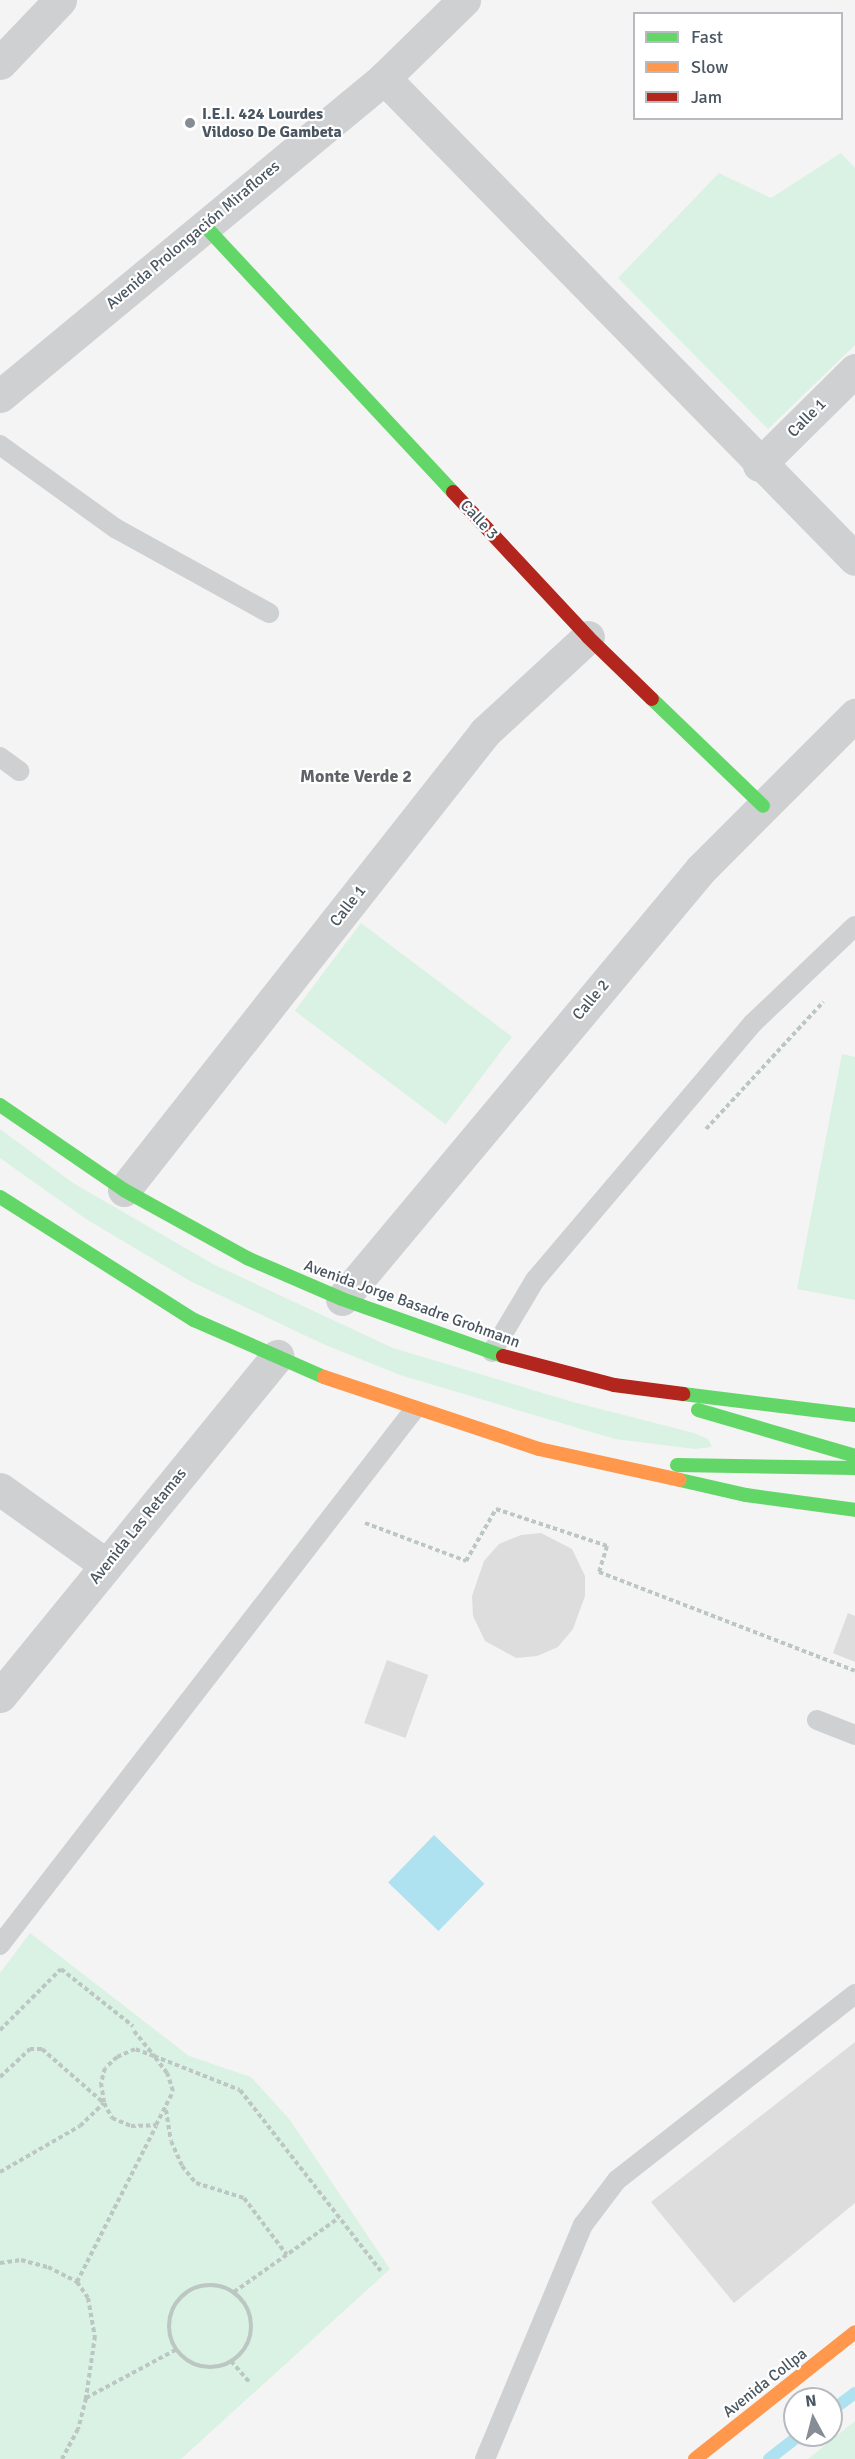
<!DOCTYPE html>
<meta charset="utf-8">
<style>
body{margin:0}
#map{position:relative;width:855px;height:2459px;overflow:hidden;background:#f4f4f4;font-family:Signika,sans-serif}
div>[style]{position:absolute}
[style*='--x']{left:calc(var(--x)*1px);top:calc(var(--y)*1px);width:calc(var(--w)*1px);rotate:calc(var(--a)*1deg)}
.green>*{inset:0;background:#d9f2e3;transform-origin:0 0}
.water>*{inset:0;background:#aee2f0;transform-origin:0 0}
.stream>*{height:12px;margin:-6px;padding:0 6px;transform-origin:6px;border-radius:6px;background:#aee2f0}
.building>*{inset:0;background:#ddddde;transform-origin:0 0}
.path>*{height:4px;margin-top:-2px;transform-origin:0;background:repeating-linear-gradient(90deg,#bcc7c4 0 4.5px,transparent 0 7.5px)}
.path>.ring{margin:-2px;padding:0;box-sizing:content-box;background:none;border:4px solid #bcc7c4;border-radius:50%}
.lane>*{height:20px;margin:-10px;padding:0 10px;transform-origin:10px;border-radius:10px;background:#ced0d2}
.street>*{height:33px;margin:-16.5px;padding:0 16.5px;transform-origin:16.5px;border-radius:16.5px;background:#ced0d2}
.fast>*{height:14px;margin:-7px;padding:0 7px;transform-origin:7px;border-radius:7px;background:#63d668}
.slow>*{height:14px;margin:-7px;padding:0 7px;transform-origin:7px;border-radius:7px;background:#ff974d}
.jam>*{height:14px;margin:-7px;padding:0 7px;transform-origin:7px;border-radius:7px;background:#b3261e}
.dots>*{width:16px;height:16px;translate:-50% -50%;box-sizing:border-box;border:3px solid #fff;border-radius:50%}
span{translate:-50% -50%;white-space:nowrap;text-align:center;line-height:1.15;-webkit-text-stroke:4.5px #fff;paint-order:stroke}
.poi-label{font-size:16px;color:#4a5661;font-weight:700}
.left{translate:0 -50%;text-align:left}
.street-label{font-size:16px;color:#4a5661}
.neighbourhood-label{font-size:18px;color:#5f6368;font-weight:700}
.legend{position:absolute;left:633px;top:12px;width:210px;height:108px;box-sizing:border-box;background:#fff;border:2px solid #b7bbc0;margin:0;padding:8px 10px;list-style:none;font-size:18px;color:#4a5661}
.legend li{display:flex;align-items:center;gap:12px;height:30px}
.legend b{width:30px;border:2px solid #b7bbc0}
.north{position:absolute;left:783px;top:2387px;width:60px;height:60px;box-sizing:border-box;background:#fff;border:2px solid #b7bbc0;border-radius:50%;rotate:353deg;font-size:16px;font-weight:700;line-height:24px;text-align:center;color:#4a5661}
.north::after{content:'';display:block;margin:auto;width:21px;height:27px;background:#868d94;clip-path:polygon(50% 0,100% 100%,50% 72%,0 100%)}
</style>
<div id="map">
<div class="green">
<div style="clip-path:polygon(841px 153px,855px 168px,855px 345px,768px 429px,618px 278px,719px 173px,771px 198px)"></div>
<div style="left:361px;top:923px;width:189px;height:110px;rotate:37deg"></div>
<div style="clip-path:polygon(842px 1054px,855px 1057px,855px 1300px,797px 1289px)"></div>
<div style="clip-path:polygon(0 1129px,73px 1183px,213px 1264px,393px 1348px,573px 1402px,694px 1433px,708px 1439px,712px 1447px,695px 1449px,615px 1439px,400px 1375px,323px 1344px,190px 1281px,86px 1219px,0 1158px)"></div>
<div style="clip-path:polygon(30px 1933px,189px 2056px,251px 2077px,290px 2120px,390px 2269px,181px 2459px,0 2459px,0 1973px)"></div>
<div style="clip-path:polygon(855px 2421px,855px 2459px,808px 2459px)"></div>
</div>
<div class="water">
<div style="left:434px;top:1835px;width:70px;height:66px;rotate:44deg"></div>
</div>
<div class="stream">
<div style="--x:831;--y:2411;--w:30;--a:-37"></div>
<div style="--x:769;--y:2459;--w:39;--a:-38"></div>
</div>
<div class="building">
<div style="clip-path:polygon(541px 1533px,572px 1549px,585px 1576px,585px 1596px,573px 1629px,558px 1647px,537px 1656px,516px 1658px,485px 1641px,473px 1616px,472px 1596px,484px 1561px,499px 1544px,521px 1535px)"></div>
<div style="clip-path:polygon(848px 1613px,855px 1616px,855px 1662px,833px 1653px)"></div>
<div style="left:387px;top:1660px;width:44px;height:67px;rotate:20deg"></div>
<div style="clip-path:polygon(855px 2042px,855px 2203px,734px 2303px,651px 2202px)"></div>
</div>
<div class="path">
<div style="--x:706;--y:1129;--w:173;--a:-47.3"></div>
<div style="--x:365;--y:1523;--w:108;--a:20.6"></div>
<div style="--x:466;--y:1561;--w:60;--a:-60"></div>
<div style="--x:496;--y:1509;--w:117;--a:18.4"></div>
<div style="--x:607;--y:1546;--w:27;--a:107"></div>
<div style="--x:599;--y:1572;--w:274;--a:21.1"></div>
<div style="--x:0;--y:2030;--w:86;--a:-45"></div>
<div style="--x:61;--y:1969;--w:92;--a:38.4"></div>
<div style="--x:134;--y:2031;--w:32;--a:51"></div>
<div style="--x:154;--y:2056;--w:92;--a:21.6"></div>
<div style="--x:240;--y:2090;--w:229;--a:52.1"></div>
<div style="--x:0;--y:2077;--w:41;--a:-43"></div>
<div style="--x:30;--y:2049;--w:12;--a:0"></div>
<div style="--x:42;--y:2049;--w:82;--a:41.1"></div>
<div style="--x:104;--y:2103;--w:17;--a:62"></div>
<div style="--x:112;--y:2118;--w:21;--a:23"></div>
<div style="--x:131;--y:2126;--w:25;--a:-2"></div>
<div style="--x:156;--y:2125;--w:38;--a:-63"></div>
<div style="--x:173;--y:2091;--w:19;--a:-108"></div>
<div style="--x:167;--y:2073;--w:21;--a:-127"></div>
<div style="--x:154;--y:2056;--w:20;--a:-160"></div>
<div style="--x:135;--y:2049;--w:20;--a:156"></div>
<div style="--x:117;--y:2057;--w:16;--a:137"></div>
<div style="--x:105;--y:2068;--w:16;--a:105"></div>
<div style="--x:101;--y:2083;--w:20;--a:81"></div>
<div style="--x:166;--y:2110;--w:31;--a:81"></div>
<div style="--x:171;--y:2141;--w:27;--a:66"></div>
<div style="--x:182;--y:2166;--w:22;--a:51"></div>
<div style="--x:196;--y:2183;--w:50;--a:17.4"></div>
<div style="--x:244;--y:2198;--w:71;--a:53"></div>
<div style="--x:0;--y:2172;--w:92;--a:-29.9"></div>
<div style="--x:80;--y:2126;--w:33;--a:-44"></div>
<div style="--x:0;--y:2263;--w:21;--a:-8"></div>
<div style="--x:21;--y:2260;--w:28;--a:15"></div>
<div style="--x:48;--y:2267;--w:33;--a:27"></div>
<div style="--x:77;--y:2282;--w:19;--a:55"></div>
<div style="--x:88;--y:2298;--w:39;--a:80"></div>
<div style="--x:95;--y:2336;--w:63;--a:98.3"></div>
<div style="--x:86;--y:2398;--w:32;--a:104"></div>
<div style="--x:78;--y:2429;--w:34;--a:118"></div>
<div style="--x:77;--y:2282;--w:175;--a:-63.1"></div>
<div class="ring" style="left:169px;top:2285px;width:78px;height:78px"></div>
<div style="--x:234;--y:2292;--w:128;--a:-35.2"></div>
<div style="--x:231;--y:2361;--w:30;--a:49"></div>
<div style="--x:86;--y:2398;--w:103;--a:-28.3"></div>
</div>
<div class="lane">
<div style="--x:0;--y:445;--w:142;--a:35.8"></div>
<div style="--x:115;--y:528;--w:176;--a:28.9"></div>
<div style="--x:0;--y:757;--w:24;--a:36"></div>
<div style="--x:492;--y:1352;--w:84;--a:-59.2"></div>
<div style="--x:535;--y:1280;--w:336;--a:-49.7"></div>
<div style="--x:752;--y:1024;--w:142;--a:-43.6"></div>
<div style="--x:817;--y:1720;--w:41;--a:21.5"></div>
<div style="--x:0;--y:1945;--w:676;--a:-52.27"></div>
<div style="--x:485;--y:2459;--w:254;--a:-67.3"></div>
<div style="--x:583;--y:2225;--w:56;--a:-52.9"></div>
<div style="--x:617;--y:2180;--w:302;--a:-38"></div>
</div>
<div class="street">
<div style="--x:0;--y:63;--w:87;--a:-46.4"></div>
<div style="--x:384;--y:78;--w:673;--a:45.6"></div>
<div style="--x:0;--y:396;--w:499;--a:-39.6"></div>
<div style="--x:384;--y:78;--w:112;--a:-44.3"></div>
<div style="--x:759;--y:465;--w:135;--a:-44.7"></div>
<div style="--x:124;--y:1190;--w:583;--a:-51.75"></div>
<div style="--x:485;--y:732;--w:140;--a:-42.7"></div>
<div style="--x:342;--y:1299;--w:560;--a:-50.14"></div>
<div style="--x:701;--y:869;--w:218;--a:-45"></div>
<div style="--x:0;--y:1489;--w:130;--a:35.6"></div>
<div style="--x:0;--y:1696;--w:439;--a:-50.8"></div>
</div>
<div class="fast">
<div style="--x:205;--y:226;--w:364;--a:47"></div>
<div style="--x:652;--y:699;--w:154;--a:43.9"></div>
<div style="--x:0;--y:1105;--w:150;--a:34.4"></div>
<div style="--x:124;--y:1190;--w:141;--a:28.9"></div>
<div style="--x:247;--y:1258;--w:103;--a:23.3"></div>
<div style="--x:342;--y:1299;--w:171;--a:19.5"></div>
<div style="--x:0;--y:1197;--w:230;--a:32.4"></div>
<div style="--x:194;--y:1320;--w:142;--a:23.7"></div>
<div style="--x:683;--y:1394;--w:173;--a:7"></div>
<div style="--x:698;--y:1410;--w:164;--a:16.3"></div>
<div style="--x:677;--y:1465;--w:178;--a:1"></div>
<div style="--x:680;--y:1480;--w:68;--a:12.8"></div>
<div style="--x:746;--y:1495;--w:110;--a:7.8"></div>
</div>
<div class="slow">
<div style="--x:324;--y:1377;--w:227;--a:18.5"></div>
<div style="--x:539;--y:1449;--w:144;--a:12.4"></div>
<div style="--x:695;--y:2459;--w:204;--a:-38.4"></div>
</div>
<div class="jam">
<div style="--x:453;--y:492;--w:198;--a:47"></div>
<div style="--x:588;--y:637;--w:89;--a:44.1"></div>
<div style="--x:503;--y:1356;--w:115;--a:14.6"></div>
<div style="--x:614;--y:1385;--w:70;--a:7.4"></div>
</div>
<div class="dots">
<div style="left:190px;top:123px;background:#868d94"></div>
</div>
<div class="poi-label">
<span class="left" style="left:202px;top:123px">I.E.I. 424 Lourdes<br>Vildoso De Gambeta</span>
</div>
<div class="street-label">
<span style="left:193px;top:235px;rotate:-40deg">Avenida Prolongación Miraflores</span>
<span style="left:807px;top:418px;rotate:-45deg">Calle 1</span>
<span style="left:479px;top:520px;rotate:47deg">Calle 3</span>
<span style="left:348px;top:906px;rotate:-52deg">Calle 1</span>
<span style="left:591px;top:1000px;rotate:-50deg">Calle 2</span>
<span style="left:412px;top:1304px;rotate:20deg">Avenida Jorge Basadre Grohmann</span>
<span style="left:138px;top:1526px;rotate:-51deg">Avenida Las Retamas</span>
<span style="left:765px;top:2383px;rotate:-38deg">Avenida Collpa</span>
</div>
<div class="neighbourhood-label">
<span style="left:356px;top:776px">Monte Verde 2</span>
</div>
<ul class="legend">
<li><b style="height:8px;background:#63d668"></b>Fast</li>
<li><b style="height:8px;background:#ff974d"></b>Slow</li>
<li><b style="height:8px;background:#b3261e"></b>Jam</li>
</ul>
<div class="north">N</div>
</div>
